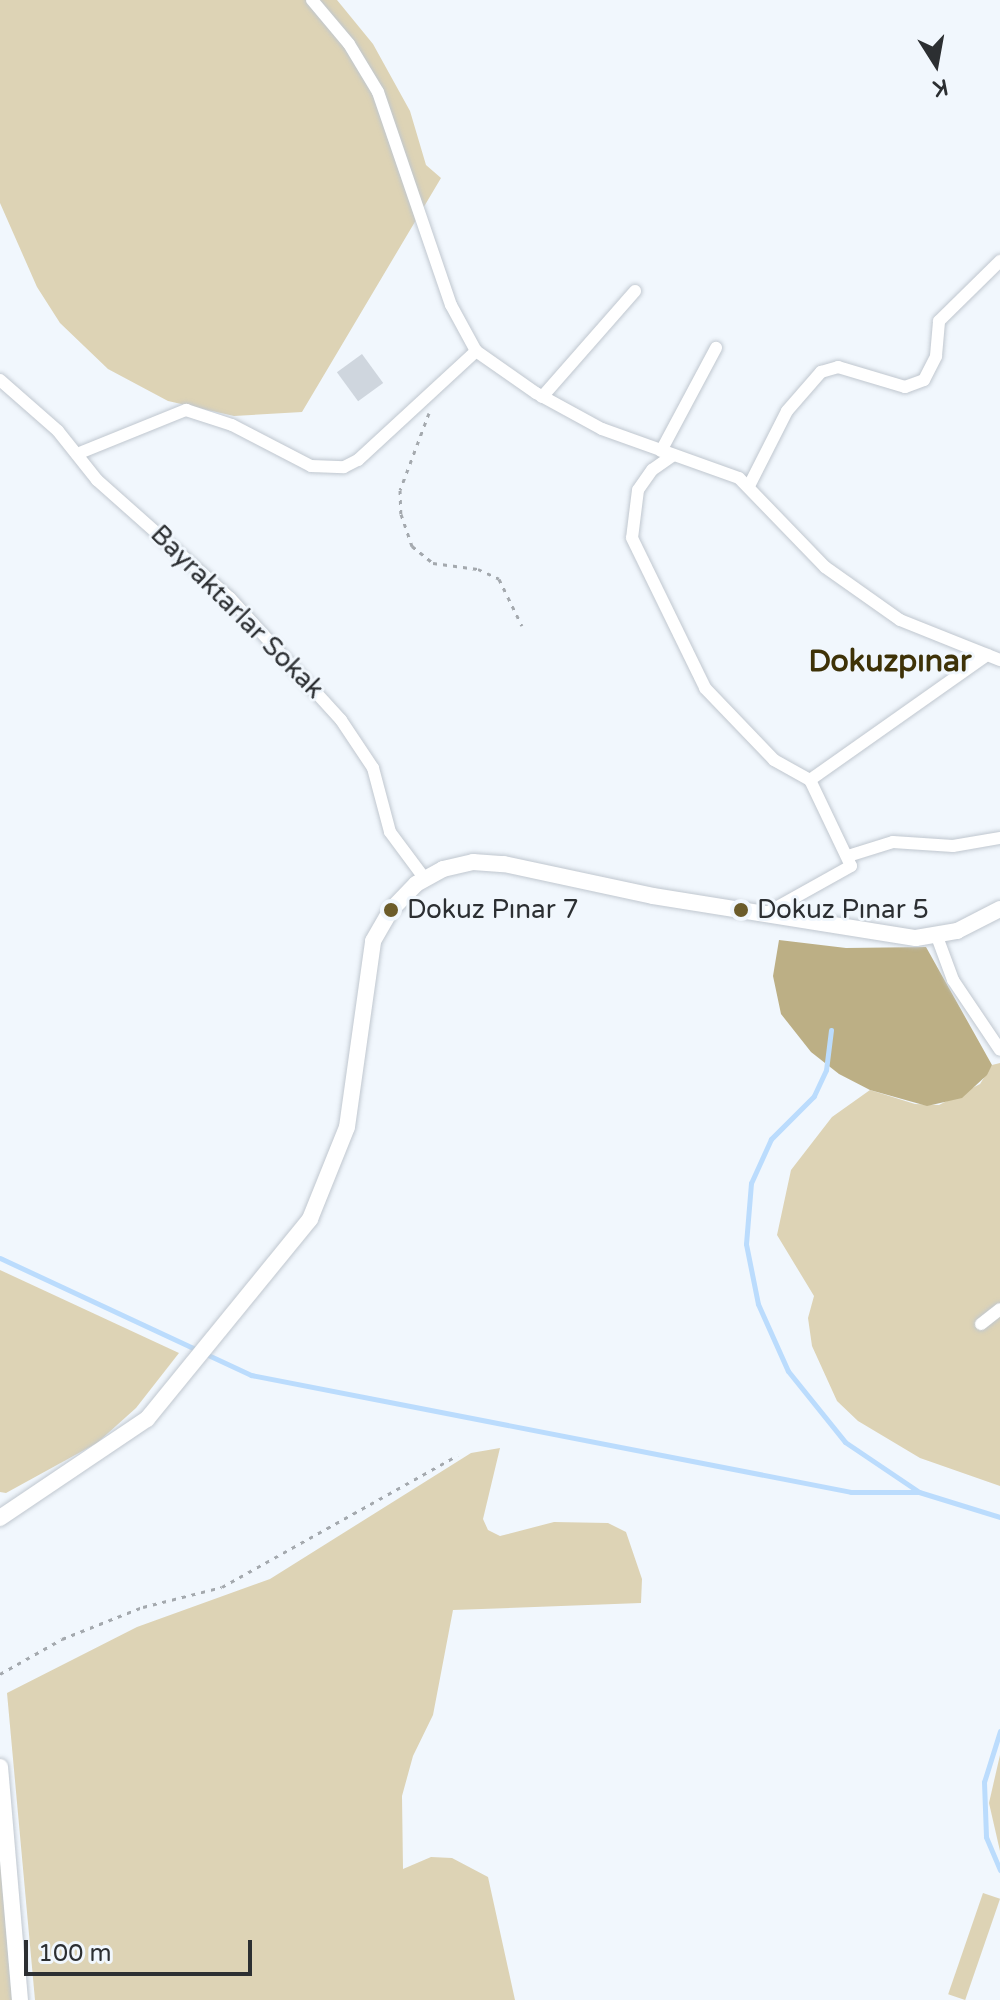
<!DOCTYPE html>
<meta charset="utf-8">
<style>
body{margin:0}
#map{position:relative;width:1000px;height:2000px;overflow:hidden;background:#f1f7fd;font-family:"Varela Round",sans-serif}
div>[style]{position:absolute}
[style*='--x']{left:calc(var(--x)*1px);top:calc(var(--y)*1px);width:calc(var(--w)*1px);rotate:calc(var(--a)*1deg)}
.green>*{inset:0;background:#ddd3b5;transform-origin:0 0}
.forest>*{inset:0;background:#bcaf85}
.stream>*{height:5px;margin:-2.5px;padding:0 2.5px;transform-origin:2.5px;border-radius:2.5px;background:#bbdcfd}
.building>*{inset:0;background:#cfd6de;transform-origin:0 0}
.path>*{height:3px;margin-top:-1.5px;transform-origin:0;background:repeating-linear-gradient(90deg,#a4a9ae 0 4px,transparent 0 10px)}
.roads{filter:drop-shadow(0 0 2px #c0c7cf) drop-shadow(0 0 2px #c0c7cf)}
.street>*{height:12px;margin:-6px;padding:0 6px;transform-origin:6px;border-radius:6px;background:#fff}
.secondary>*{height:16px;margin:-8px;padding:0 8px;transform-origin:8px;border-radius:8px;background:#fff}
.dots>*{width:22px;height:22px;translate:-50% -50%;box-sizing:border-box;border:4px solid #f1f7fd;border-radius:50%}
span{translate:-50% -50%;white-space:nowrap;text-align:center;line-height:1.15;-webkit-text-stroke:6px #f1f7fd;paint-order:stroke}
.street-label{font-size:26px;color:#2c2f32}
.poi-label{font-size:26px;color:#2c2f32}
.left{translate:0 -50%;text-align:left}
.quarter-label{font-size:30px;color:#3e3207;font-weight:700}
.north{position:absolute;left:896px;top:24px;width:80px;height:80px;-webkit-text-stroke:6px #f1f7fd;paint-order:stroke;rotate:169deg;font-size:22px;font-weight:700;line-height:32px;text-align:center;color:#2c2f32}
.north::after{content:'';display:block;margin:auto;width:28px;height:36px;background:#2c2f32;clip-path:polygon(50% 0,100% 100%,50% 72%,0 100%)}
.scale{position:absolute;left:24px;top:1940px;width:228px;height:36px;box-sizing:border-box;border:4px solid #2c2f32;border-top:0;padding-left:10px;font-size:24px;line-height:28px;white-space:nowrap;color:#2c2f32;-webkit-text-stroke:6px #f1f7fd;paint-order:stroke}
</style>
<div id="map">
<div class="green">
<div style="clip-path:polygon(0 0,337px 0,373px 44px,410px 111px,426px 165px,441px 178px,302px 412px,234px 416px,168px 401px,108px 369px,60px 323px,37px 287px,0 203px)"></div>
<div style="clip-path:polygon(1000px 1063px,1000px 1486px,920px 1458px,858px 1421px,837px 1401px,812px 1346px,808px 1318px,814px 1296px,777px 1235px,791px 1170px,832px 1117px,870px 1090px,915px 1104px,939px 1105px,980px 1084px,992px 1065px)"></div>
<div style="clip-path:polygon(0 1270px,179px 1353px,136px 1408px,97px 1443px,6px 1493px,0 1492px)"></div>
<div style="clip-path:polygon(500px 1448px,483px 1519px,488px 1530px,500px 1536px,554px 1522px,608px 1523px,626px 1532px,642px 1579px,641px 1603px,453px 1610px,433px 1715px,413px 1756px,402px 1796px,403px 1869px,431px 1857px,452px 1858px,488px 1877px,515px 2000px,35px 2000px,7px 1693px,137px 1627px,270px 1579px,471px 1453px)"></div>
<div style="clip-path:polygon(1000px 1755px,1000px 1851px,989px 1803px)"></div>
<div style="clip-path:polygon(0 1854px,12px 2000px,0 2000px)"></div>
<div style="left:983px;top:1893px;width:18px;height:107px;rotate:19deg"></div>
</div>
<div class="forest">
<div style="clip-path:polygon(779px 940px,846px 948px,926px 947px,992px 1065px,987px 1075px,962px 1098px,927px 1106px,870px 1090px,839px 1074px,811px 1052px,781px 1014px,773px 976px)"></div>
</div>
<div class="stream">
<div style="--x:831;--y:1030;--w:40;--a:97.1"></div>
<div style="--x:826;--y:1070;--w:29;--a:115"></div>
<div style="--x:814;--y:1096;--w:61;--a:135"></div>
<div style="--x:771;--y:1139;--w:48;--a:114.4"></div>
<div style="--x:751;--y:1183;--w:61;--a:94.7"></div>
<div style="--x:746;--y:1244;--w:61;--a:78.7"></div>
<div style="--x:758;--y:1304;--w:73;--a:65.9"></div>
<div style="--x:788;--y:1371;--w:91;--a:51.2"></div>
<div style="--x:845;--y:1442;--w:89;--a:34"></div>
<div style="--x:919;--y:1492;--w:85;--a:17.2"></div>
<div style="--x:0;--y:1258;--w:277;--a:25"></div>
<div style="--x:251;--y:1375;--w:611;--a:11.03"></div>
<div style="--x:851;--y:1492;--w:68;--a:0"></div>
<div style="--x:1000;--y:1731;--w:53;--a:107.4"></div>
<div style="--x:984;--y:1782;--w:55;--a:87.9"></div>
<div style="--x:986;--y:1837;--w:36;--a:67"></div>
</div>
<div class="building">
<div style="left:362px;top:354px;width:36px;height:31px;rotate:54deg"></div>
</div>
<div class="path">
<div style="--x:429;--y:413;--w:82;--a:110.6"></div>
<div style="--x:400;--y:490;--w:24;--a:88"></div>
<div style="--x:401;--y:514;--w:34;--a:71"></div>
<div style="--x:412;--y:546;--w:27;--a:39"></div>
<div style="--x:433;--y:563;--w:45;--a:7.6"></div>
<div style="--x:478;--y:569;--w:23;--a:25"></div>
<div style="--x:499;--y:579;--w:52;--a:63.9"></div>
<div style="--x:0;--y:1674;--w:71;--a:-29.4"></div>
<div style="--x:62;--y:1639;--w:87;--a:-21.6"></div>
<div style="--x:143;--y:1607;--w:81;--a:-14.2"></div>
<div style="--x:222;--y:1587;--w:270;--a:-29.2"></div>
</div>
<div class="roads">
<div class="street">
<div style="--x:312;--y:0;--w:57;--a:49.9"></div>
<div style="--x:349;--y:44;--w:56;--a:58.9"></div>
<div style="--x:378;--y:92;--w:225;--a:71.1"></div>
<div style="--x:451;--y:305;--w:52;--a:61.5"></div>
<div style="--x:476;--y:351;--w:73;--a:35"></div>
<div style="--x:536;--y:393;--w:75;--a:28.6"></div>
<div style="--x:602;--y:429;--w:145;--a:19.7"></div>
<div style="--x:739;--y:478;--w:124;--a:46"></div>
<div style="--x:825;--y:567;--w:92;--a:35.2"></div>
<div style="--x:900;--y:620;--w:108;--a:21.8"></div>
<div style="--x:0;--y:380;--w:77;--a:41.3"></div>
<div style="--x:58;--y:431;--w:63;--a:51.5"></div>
<div style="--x:97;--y:480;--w:178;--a:41.6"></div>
<div style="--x:230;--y:598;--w:165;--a:47.7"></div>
<div style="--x:341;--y:720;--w:58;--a:56.3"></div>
<div style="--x:373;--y:768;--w:66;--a:75.1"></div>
<div style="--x:390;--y:832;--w:59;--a:53.3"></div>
<div style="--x:542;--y:397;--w:141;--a:-48.7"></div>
<div style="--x:661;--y:451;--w:117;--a:-61.9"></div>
<div style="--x:77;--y:454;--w:118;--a:-22"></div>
<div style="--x:186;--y:410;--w:48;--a:18.1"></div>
<div style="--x:232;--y:425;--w:89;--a:27.4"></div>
<div style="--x:311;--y:466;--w:33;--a:2"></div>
<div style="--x:344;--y:467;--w:16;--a:-27"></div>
<div style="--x:358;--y:460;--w:161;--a:-42.7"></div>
<div style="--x:672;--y:456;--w:24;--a:145"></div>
<div style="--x:652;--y:470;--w:24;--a:125"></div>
<div style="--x:638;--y:490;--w:48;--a:97.1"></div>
<div style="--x:632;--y:538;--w:167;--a:64"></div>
<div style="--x:705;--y:688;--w:100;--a:46.2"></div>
<div style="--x:774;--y:760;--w:41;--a:29.1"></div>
<div style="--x:810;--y:780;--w:95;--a:64.5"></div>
<div style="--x:851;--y:866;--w:98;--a:150.8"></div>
<div style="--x:749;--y:486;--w:84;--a:-63.1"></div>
<div style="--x:787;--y:411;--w:52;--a:-48.9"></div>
<div style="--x:821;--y:372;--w:18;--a:-16"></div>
<div style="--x:838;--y:367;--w:70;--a:16.6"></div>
<div style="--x:905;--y:387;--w:20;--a:-20"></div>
<div style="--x:924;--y:380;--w:27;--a:-63"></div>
<div style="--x:936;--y:356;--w:35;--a:-85"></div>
<div style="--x:939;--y:321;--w:86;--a:-44.5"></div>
<div style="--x:810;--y:780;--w:217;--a:-35.2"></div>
<div style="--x:848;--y:856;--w:47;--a:-17.3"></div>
<div style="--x:893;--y:842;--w:60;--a:3.8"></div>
<div style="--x:953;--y:846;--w:48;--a:-9.7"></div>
<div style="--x:936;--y:934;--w:49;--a:69.7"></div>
<div style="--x:953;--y:980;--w:84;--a:56.1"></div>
<div style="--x:981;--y:1324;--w:24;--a:-38"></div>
</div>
<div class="secondary">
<div style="--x:0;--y:1518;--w:177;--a:-34"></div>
<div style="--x:147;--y:1419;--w:258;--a:-50.8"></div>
<div style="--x:310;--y:1219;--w:99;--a:-68.1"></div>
<div style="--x:347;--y:1127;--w:188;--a:-82"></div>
<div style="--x:373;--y:941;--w:36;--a:-60"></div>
<div style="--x:391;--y:910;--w:36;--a:-46"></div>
<div style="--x:416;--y:884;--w:31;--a:-29"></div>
<div style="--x:443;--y:869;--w:31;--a:-13"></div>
<div style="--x:473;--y:862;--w:31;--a:4"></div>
<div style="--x:504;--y:864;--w:152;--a:12.1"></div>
<div style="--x:653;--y:896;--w:266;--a:9.1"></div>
<div style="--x:916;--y:938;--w:42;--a:-9.7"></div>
<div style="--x:957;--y:931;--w:48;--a:-27.1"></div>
<div style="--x:0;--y:1767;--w:234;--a:85.1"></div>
</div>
</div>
<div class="dots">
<div style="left:391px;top:910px;background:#6c5c2a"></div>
<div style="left:741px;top:910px;background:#6c5c2a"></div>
</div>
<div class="street-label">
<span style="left:237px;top:612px;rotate:45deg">Bayraktarlar Sokak</span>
</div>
<div class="poi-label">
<span class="left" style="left:407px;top:910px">Dokuz Pınar 7</span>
<span class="left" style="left:757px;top:910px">Dokuz Pınar 5</span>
</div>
<div class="quarter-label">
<span style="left:890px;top:662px">Dokuzpınar</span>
</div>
<div class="north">K</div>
<div class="scale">100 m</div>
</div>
